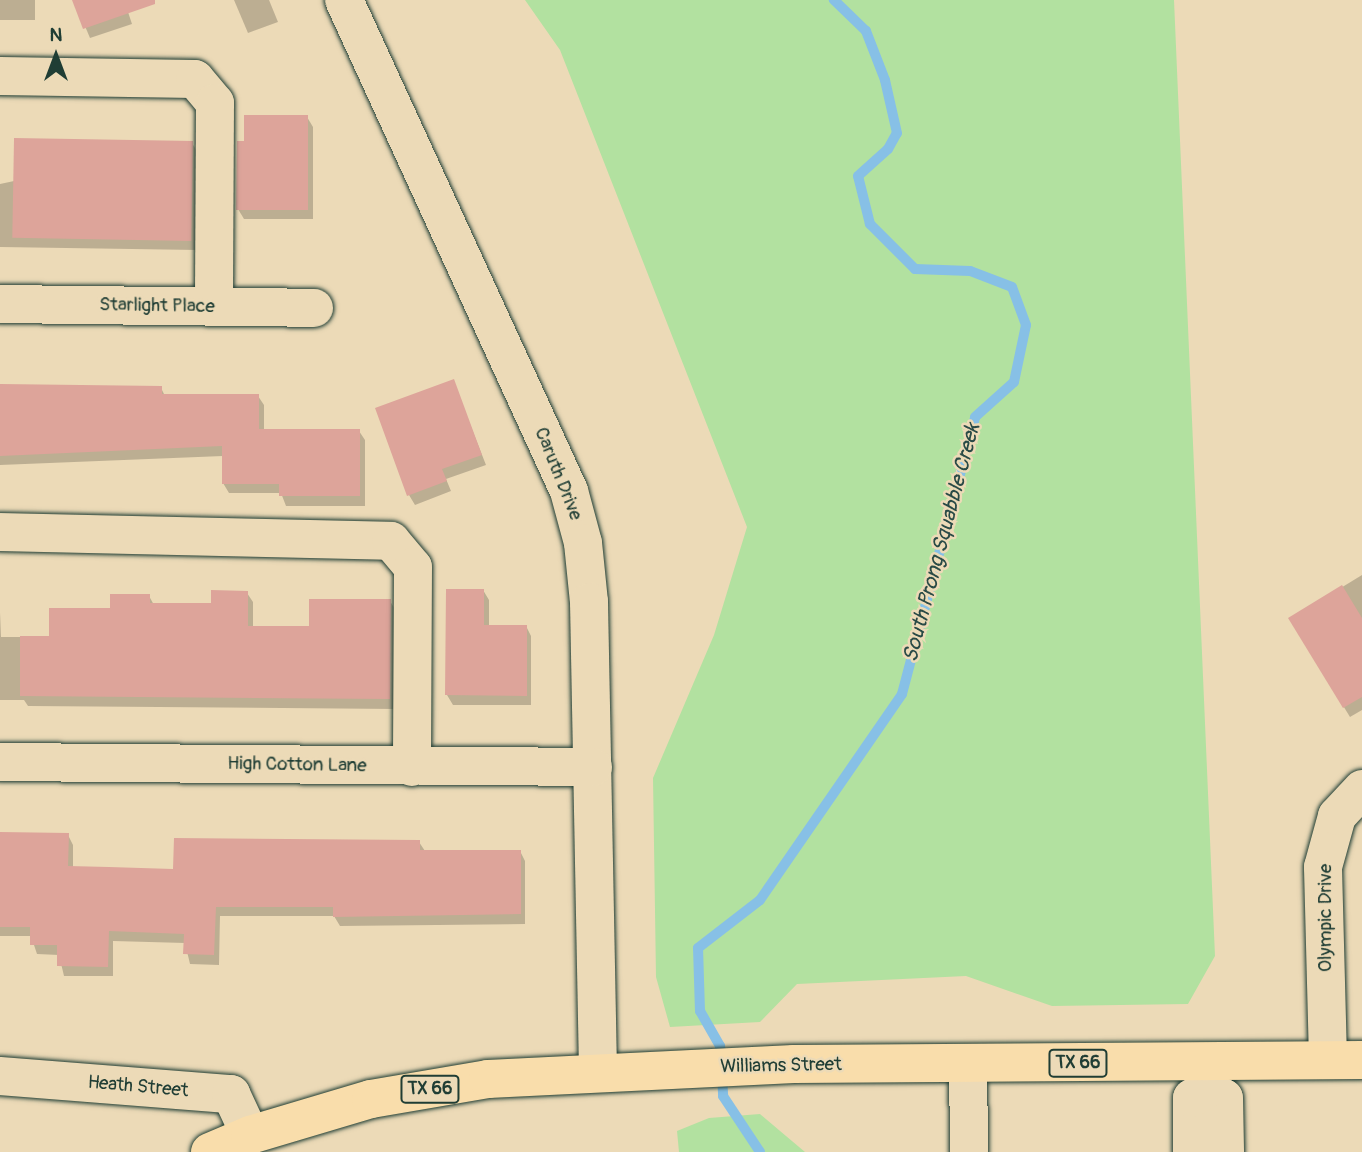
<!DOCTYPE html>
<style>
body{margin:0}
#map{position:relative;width:1362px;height:1152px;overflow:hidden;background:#ecdab7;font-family:Pangolin,sans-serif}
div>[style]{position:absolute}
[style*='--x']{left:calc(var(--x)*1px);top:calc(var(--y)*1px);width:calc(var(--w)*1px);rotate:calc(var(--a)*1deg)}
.green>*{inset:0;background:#b2e1a0}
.shadow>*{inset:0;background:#0003;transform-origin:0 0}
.stream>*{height:10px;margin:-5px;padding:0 5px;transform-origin:5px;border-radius:5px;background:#87c0e6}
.building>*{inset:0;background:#dda49a;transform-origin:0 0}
.roads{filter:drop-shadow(0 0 2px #1f3d34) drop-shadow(0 0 2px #1f3d34)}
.minor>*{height:38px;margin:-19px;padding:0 19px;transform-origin:19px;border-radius:19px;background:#ecdab7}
.major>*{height:38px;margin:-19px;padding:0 19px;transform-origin:19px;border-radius:19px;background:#f9ddab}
span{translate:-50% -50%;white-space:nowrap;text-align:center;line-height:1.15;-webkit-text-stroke:5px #ecdab7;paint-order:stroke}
.shield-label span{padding:2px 5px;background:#ecdab7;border:2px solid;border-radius:5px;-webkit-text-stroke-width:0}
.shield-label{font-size:18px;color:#1f3d34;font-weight:700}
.street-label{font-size:19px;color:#1f3d34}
.water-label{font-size:21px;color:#294a46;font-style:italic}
.north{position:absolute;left:21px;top:21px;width:70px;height:70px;-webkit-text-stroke:5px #ecdab7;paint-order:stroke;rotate:0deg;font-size:19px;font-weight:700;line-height:28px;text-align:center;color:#1f3d34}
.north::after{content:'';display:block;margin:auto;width:24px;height:32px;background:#1f3d34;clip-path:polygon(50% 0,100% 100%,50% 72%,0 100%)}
</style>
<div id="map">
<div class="green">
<div style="clip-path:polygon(525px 0,1174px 0,1215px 956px,1188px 1004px,1052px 1006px,966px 976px,797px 984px,760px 1022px,670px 1027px,656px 977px,653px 778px,714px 635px,747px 527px,560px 50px)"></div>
<div style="clip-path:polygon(760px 1114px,805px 1152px,679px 1152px,677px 1131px,709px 1118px)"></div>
</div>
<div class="shadow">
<div style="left:0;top:0;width:35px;height:20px"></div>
<div style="clip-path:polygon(74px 0,124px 0,132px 24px,90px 38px)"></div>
<div style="clip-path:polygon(234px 0,269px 0,278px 22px,248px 33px)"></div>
<div style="clip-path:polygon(307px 117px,313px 127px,313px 219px,244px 219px,238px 209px)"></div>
<div style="clip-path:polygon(192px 143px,198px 153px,197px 250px,0 247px,0 184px)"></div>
<div style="clip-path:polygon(453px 381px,486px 465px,446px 479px,451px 491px,415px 505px,409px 495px)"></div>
<div style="clip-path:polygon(0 385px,161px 388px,165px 396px,258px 396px,264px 405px,264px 431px,359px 431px,365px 440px,365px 506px,286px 506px,281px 493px,229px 493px,223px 483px,223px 456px,0 465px)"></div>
<div style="clip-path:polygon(1362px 575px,1362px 710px,1350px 717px,1290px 619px)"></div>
<div style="clip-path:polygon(483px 590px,489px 600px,489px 626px,526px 626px,531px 636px,531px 705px,453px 705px,447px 695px)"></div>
<div style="clip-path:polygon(247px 593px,253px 602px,253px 628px,311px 628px,390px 601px,396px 611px,395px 709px,28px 706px,24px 700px,0 700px,0 612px,1px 637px,51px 637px,149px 596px,154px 605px,213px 605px)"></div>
<div style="clip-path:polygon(0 833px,68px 835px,73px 845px,73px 868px,175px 871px,419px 842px,425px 851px,520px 851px,525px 861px,525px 924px,340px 926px,334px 916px,220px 916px,219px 965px,190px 964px,185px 943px,113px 941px,113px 976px,64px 976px,59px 955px,37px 954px,31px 936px,0 936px)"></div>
</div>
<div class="stream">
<div style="--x:721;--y:1059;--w:13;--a:-94"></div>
<div style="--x:720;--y:1046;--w:40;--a:-119.7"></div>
<div style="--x:700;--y:1011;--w:63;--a:-91.8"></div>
<div style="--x:698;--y:948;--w:78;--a:-37.7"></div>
<div style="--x:760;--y:900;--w:250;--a:-55.4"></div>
<div style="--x:902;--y:694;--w:286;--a:-75.2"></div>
<div style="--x:975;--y:417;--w:52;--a:-41.9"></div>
<div style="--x:1014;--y:382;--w:58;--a:-78.1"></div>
<div style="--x:1026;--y:325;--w:40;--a:-110.2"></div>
<div style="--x:1012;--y:287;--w:45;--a:-159.1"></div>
<div style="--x:970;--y:271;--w:55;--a:-177.9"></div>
<div style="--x:915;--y:269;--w:64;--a:-135"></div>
<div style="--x:870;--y:224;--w:49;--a:-104"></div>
<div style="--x:858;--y:176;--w:40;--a:-42"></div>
<div style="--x:888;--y:149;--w:18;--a:-61"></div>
<div style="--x:897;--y:133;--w:54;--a:-102.8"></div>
<div style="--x:885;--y:80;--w:53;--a:-111.2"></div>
<div style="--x:866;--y:31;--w:45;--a:-135.9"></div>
<div style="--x:722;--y:1074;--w:22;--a:87"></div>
<div style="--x:723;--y:1096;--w:67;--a:56.5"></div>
</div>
<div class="building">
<div style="clip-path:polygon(72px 0,155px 0,155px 4px,83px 29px)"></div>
<div style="clip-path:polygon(244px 115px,308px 115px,308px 210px,236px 210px,237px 141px,244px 141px)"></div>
<div style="left:193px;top:141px;width:100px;height:179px;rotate:91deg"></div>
<div style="clip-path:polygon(454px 379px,482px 455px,442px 469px,447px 481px,407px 496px,375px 408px)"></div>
<div style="clip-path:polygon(0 384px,162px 386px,162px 394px,259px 394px,259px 429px,360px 429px,360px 496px,279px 496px,279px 484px,222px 484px,222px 446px,0 456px)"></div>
<div style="clip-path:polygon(1342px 585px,1362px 618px,1362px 697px,1343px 708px,1288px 618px)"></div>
<div style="clip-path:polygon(446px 589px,484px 589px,484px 625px,527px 625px,527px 696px,445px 695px)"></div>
<div style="clip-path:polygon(211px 590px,248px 591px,248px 626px,309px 626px,309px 599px,391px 599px,390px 699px,20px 696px,20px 636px,49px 636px,49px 608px,110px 608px,110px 594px,150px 594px,150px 603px,211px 603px)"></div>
<div style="clip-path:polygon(0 832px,69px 833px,68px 866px,109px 867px,173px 869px,174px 838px,420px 840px,420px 850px,521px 850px,521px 914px,333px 917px,333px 907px,216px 907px,214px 955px,183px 954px,184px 934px,109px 931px,108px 967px,57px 966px,57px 945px,30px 945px,30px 927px,0 927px)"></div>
</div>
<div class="roads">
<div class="minor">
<div style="--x:344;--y:0;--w:540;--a:65.38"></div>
<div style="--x:569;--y:491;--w:54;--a:74.9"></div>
<div style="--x:583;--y:543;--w:59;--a:84.2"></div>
<div style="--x:589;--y:602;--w:471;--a:88.9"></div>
<div style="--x:0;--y:76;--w:195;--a:0.9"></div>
<div style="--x:195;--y:79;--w:31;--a:50"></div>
<div style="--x:215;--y:103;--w:204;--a:90.3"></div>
<div style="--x:0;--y:304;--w:314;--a:0.7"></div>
<div style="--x:0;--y:532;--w:391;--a:1.3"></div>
<div style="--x:391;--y:541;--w:34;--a:50"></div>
<div style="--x:413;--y:567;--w:200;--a:90.3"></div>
<div style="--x:0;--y:762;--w:593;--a:0.48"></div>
<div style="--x:1328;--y:1059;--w:192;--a:-91.5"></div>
<div style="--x:1323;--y:867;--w:53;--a:-74.6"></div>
<div style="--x:1337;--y:816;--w:37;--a:-47"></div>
<div style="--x:968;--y:1064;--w:88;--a:89.3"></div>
<div style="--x:0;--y:1076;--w:232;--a:4.5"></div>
<div style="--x:231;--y:1094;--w:45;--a:65.1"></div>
<div style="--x:1207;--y:1089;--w:19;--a:28"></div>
<div style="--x:1224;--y:1098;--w:54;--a:88.9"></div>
<div style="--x:1192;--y:1152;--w:54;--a:-90"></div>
<div style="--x:1192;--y:1098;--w:17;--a:-31"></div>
</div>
<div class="major">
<div style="--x:210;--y:1152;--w:43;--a:-23"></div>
<div style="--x:250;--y:1135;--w:126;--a:-16.6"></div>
<div style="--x:371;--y:1099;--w:119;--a:-9.7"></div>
<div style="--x:488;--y:1079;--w:306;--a:-2.8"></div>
<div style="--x:794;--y:1064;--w:568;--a:-0.4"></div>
</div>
</div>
<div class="shield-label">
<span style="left:1078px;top:1063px">TX 66</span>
<span style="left:430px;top:1089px">TX 66</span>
</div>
<div class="street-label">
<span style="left:157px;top:306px;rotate:1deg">Starlight Place</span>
<span style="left:558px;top:474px;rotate:68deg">Caruth Drive</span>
<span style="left:297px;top:765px;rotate:1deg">High Cotton Lane</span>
<span style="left:1326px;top:918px;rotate:-90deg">Olympic Drive</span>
<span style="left:781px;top:1066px;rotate:-1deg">Williams Street</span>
<span style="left:138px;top:1087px;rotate:5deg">Heath Street</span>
</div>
<div class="water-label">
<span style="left:942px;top:543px;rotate:-75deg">South Prong Squabble Creek</span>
</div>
<div class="north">N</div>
</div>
